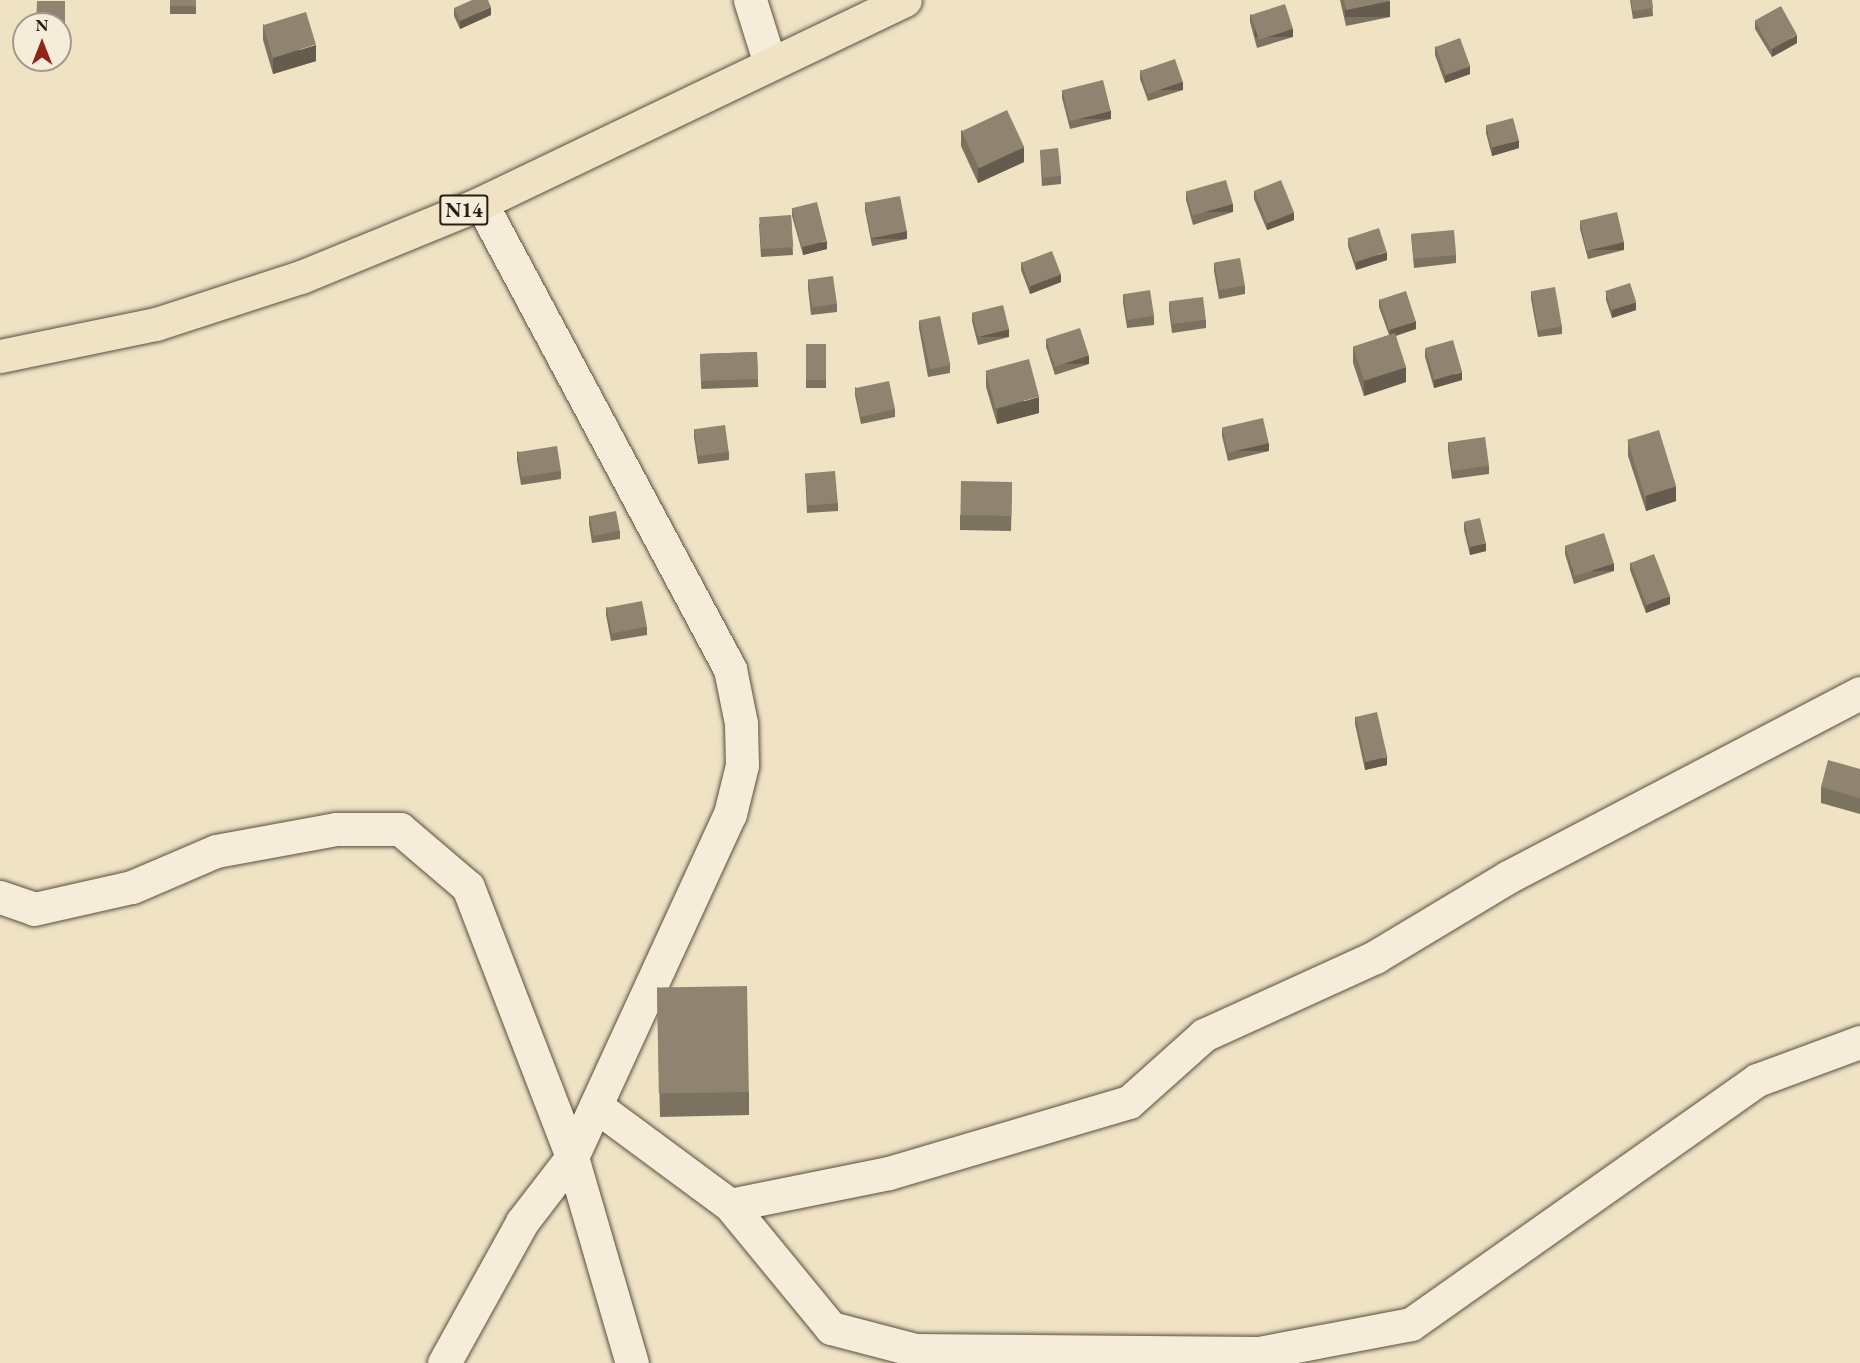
<!DOCTYPE html>
<style>
body{margin:0}
#map{position:relative;width:1860px;height:1363px;overflow:hidden;background:#efe3c4;font-family:"EB Garamond",serif}
div>[style]{position:absolute}
[style*='--x']{left:calc(var(--x)*1px);top:calc(var(--y)*1px);width:calc(var(--w)*1px);rotate:calc(var(--a)*1deg)}
.roads{filter:drop-shadow(0 0 2px #5a4f42) drop-shadow(0 0 2px #5a4f42)}
.minor>*{height:33px;margin:-16.5px;padding:0 16.5px;transform-origin:16.5px;border-radius:16.5px;background:#f5edd9}
.major>*{height:33px;margin:-16.5px;padding:0 16.5px;transform-origin:16.5px;border-radius:16.5px;background:#efe3c4}
.wall>*{inset:0;background:#7c7260;transform-origin:0 0}
.shaded-wall>*{inset:0;background:#655c4e;transform-origin:0 0}
.building>*{inset:0;background:#908470;transform-origin:0 0}
span{translate:-50% -50%;white-space:nowrap;text-align:center;line-height:1.15;-webkit-text-stroke:6px #f5edd9;paint-order:stroke}
.shield-label span{padding:2px 4px;background:#f5edd9;border:2px solid;border-radius:4px;-webkit-text-stroke-width:0}
.shield-label{font-size:20px;color:#291e16;font-weight:700}
.north{position:absolute;left:12px;top:12px;width:60px;height:60px;box-sizing:border-box;background:#f5edd9;border:2px solid #a39a8b;border-radius:50%;rotate:0deg;font-size:16px;font-weight:700;line-height:24px;text-align:center;color:#291e16}
.north::after{content:'';display:block;margin:auto;width:21px;height:27px;background:#8f2418;clip-path:polygon(50% 0,100% 100%,50% 72%,0 100%)}
</style>
<div id="map">
<div class="roads">
<div class="minor">
<div style="--x:750;--y:0;--w:67;--a:72.6"></div>
<div style="--x:0;--y:897;--w:36;--a:19"></div>
<div style="--x:34;--y:909;--w:100;--a:-12.7"></div>
<div style="--x:132;--y:887;--w:91;--a:-23.2"></div>
<div style="--x:216;--y:851;--w:122;--a:-10.4"></div>
<div style="--x:336;--y:829;--w:64;--a:0"></div>
<div style="--x:400;--y:829;--w:89;--a:40.5"></div>
<div style="--x:468;--y:887;--w:289;--a:68.9"></div>
<div style="--x:572;--y:1157;--w:215;--a:73.8"></div>
<div style="--x:596;--y:1106;--w:167;--a:36.5"></div>
<div style="--x:730;--y:1205;--w:159;--a:50.6"></div>
<div style="--x:831;--y:1328;--w:87;--a:14.7"></div>
<div style="--x:915;--y:1350;--w:344;--a:0.5"></div>
<div style="--x:1259;--y:1353;--w:155;--a:-10.8"></div>
<div style="--x:1411;--y:1324;--w:423;--a:-35.2"></div>
<div style="--x:1757;--y:1080;--w:110;--a:-20.3"></div>
<div style="--x:730;--y:1205;--w:162;--a:-11.4"></div>
<div style="--x:889;--y:1173;--w:250;--a:-16.5"></div>
<div style="--x:1129;--y:1102;--w:101;--a:-41.8"></div>
<div style="--x:1204;--y:1035;--w:188;--a:-24.5"></div>
<div style="--x:1375;--y:957;--w:155;--a:-31"></div>
<div style="--x:1508;--y:877;--w:397;--a:-27.6"></div>
<div style="--x:444;--y:1363;--w:161;--a:-61"></div>
<div style="--x:522;--y:1222;--w:82;--a:-52.4"></div>
<div style="--x:572;--y:1157;--w:378;--a:-65.3"></div>
<div style="--x:730;--y:814;--w:50;--a:-76.2"></div>
<div style="--x:742;--y:765;--w:42;--a:-91.4"></div>
<div style="--x:741;--y:723;--w:55;--a:-101.5"></div>
<div style="--x:730;--y:669;--w:528;--a:-118.12"></div>
</div>
<div class="major">
<div style="--x:0;--y:356;--w:159;--a:-11.6"></div>
<div style="--x:156;--y:324;--w:152;--a:-18"></div>
<div style="--x:301;--y:277;--w:195;--a:-22.3"></div>
<div style="--x:481;--y:203;--w:470;--a:-25.6"></div>
</div>
</div>
<div class="wall">
<div style="left:170px;top:0;width:26px;height:14px"></div>
<div style="clip-path:polygon(1340px 0,1389px 0,1390px 17px,1346px 26px)"></div>
<div style="clip-path:polygon(1630px 0,1652px 0,1653px 16px,1633px 19px)"></div>
<div style="clip-path:polygon(65px 1px,65px 38px,60px 38px,60px 24px)"></div>
<div style="clip-path:polygon(454px 8px,491px 15px,460px 29px,454px 16px)"></div>
<div style="clip-path:polygon(1250px 14px,1293px 37px,1257px 48px,1250px 22px)"></div>
<div style="clip-path:polygon(1755px 21px,1797px 43px,1772px 57px,1755px 29px)"></div>
<div style="clip-path:polygon(263px 24px,316px 61px,273px 74px,263px 40px)"></div>
<div style="clip-path:polygon(1435px 46px,1470px 74px,1445px 83px,1435px 55px)"></div>
<div style="clip-path:polygon(1140px 70px,1183px 90px,1148px 101px,1140px 79px)"></div>
<div style="clip-path:polygon(1062px 90px,1111px 119px,1070px 129px,1062px 98px)"></div>
<div style="clip-path:polygon(1486px 125px,1519px 148px,1492px 156px,1486px 133px)"></div>
<div style="clip-path:polygon(961px 130px,1024px 162px,978px 183px,961px 146px)"></div>
<div style="clip-path:polygon(1040px 150px,1061px 176px,1061px 184px,1042px 186px)"></div>
<div style="clip-path:polygon(1254px 191px,1294px 220px,1267px 230px,1254px 199px)"></div>
<div style="clip-path:polygon(1186px 192px,1233px 212px,1193px 225px,1186px 200px)"></div>
<div style="clip-path:polygon(865px 202px,907px 239px,872px 246px,865px 210px)"></div>
<div style="clip-path:polygon(792px 208px,827px 249px,803px 255px,792px 216px)"></div>
<div style="clip-path:polygon(791px 215px,793px 255px,761px 257px,759px 224px)"></div>
<div style="clip-path:polygon(1580px 221px,1624px 250px,1588px 259px,1580px 229px)"></div>
<div style="clip-path:polygon(1411px 235px,1456px 255px,1456px 263px,1414px 268px)"></div>
<div style="clip-path:polygon(1348px 238px,1387px 260px,1356px 270px,1348px 246px)"></div>
<div style="clip-path:polygon(1021px 262px,1061px 282px,1030px 294px,1021px 270px)"></div>
<div style="clip-path:polygon(1214px 263px,1245px 286px,1245px 294px,1219px 299px,1214px 271px)"></div>
<div style="clip-path:polygon(808px 279px,837px 304px,837px 312px,811px 315px,808px 288px)"></div>
<div style="clip-path:polygon(1531px 291px,1562px 326px,1562px 334px,1538px 337px,1531px 299px)"></div>
<div style="clip-path:polygon(1606px 292px,1636px 310px,1612px 318px,1606px 300px)"></div>
<div style="clip-path:polygon(1123px 294px,1154px 316px,1154px 325px,1127px 328px,1123px 302px)"></div>
<div style="clip-path:polygon(1379px 299px,1416px 329px,1396px 336px,1406px 382px,1364px 396px,1353px 363px,1353px 347px,1389px 335px,1379px 307px)"></div>
<div style="clip-path:polygon(1169px 302px,1206px 320px,1206px 328px,1172px 333px,1169px 310px)"></div>
<div style="clip-path:polygon(972px 313px,1009px 337px,978px 345px,972px 321px)"></div>
<div style="clip-path:polygon(919px 320px,950px 365px,950px 373px,928px 377px,919px 328px)"></div>
<div style="clip-path:polygon(1046px 339px,1089px 364px,1055px 375px,1046px 347px)"></div>
<div style="left:806px;top:344px;width:20px;height:44px"></div>
<div style="clip-path:polygon(1425px 349px,1462px 380px,1434px 388px,1425px 357px)"></div>
<div style="left:757px;top:352px;width:35px;height:57px;rotate:88deg"></div>
<div style="clip-path:polygon(986px 371px,1039px 413px,997px 424px,986px 387px)"></div>
<div style="clip-path:polygon(855px 387px,895px 409px,895px 417px,861px 424px,855px 395px)"></div>
<div style="clip-path:polygon(1222px 428px,1269px 451px,1228px 461px,1222px 436px)"></div>
<div style="clip-path:polygon(694px 429px,729px 452px,729px 460px,698px 464px,694px 437px)"></div>
<div style="clip-path:polygon(1628px 440px,1676px 501px,1646px 511px,1628px 456px)"></div>
<div style="clip-path:polygon(1448px 442px,1489px 466px,1489px 474px,1452px 479px,1448px 450px)"></div>
<div style="clip-path:polygon(517px 451px,561px 471px,561px 479px,521px 485px,517px 460px)"></div>
<div style="clip-path:polygon(805px 473px,838px 503px,838px 511px,807px 513px)"></div>
<div style="clip-path:polygon(1012px 482px,1011px 531px,960px 530px,960px 515px)"></div>
<div style="clip-path:polygon(589px 516px,620px 531px,620px 539px,592px 543px,589px 524px)"></div>
<div style="clip-path:polygon(1464px 522px,1486px 551px,1470px 555px,1464px 530px)"></div>
<div style="clip-path:polygon(1565px 546px,1614px 571px,1574px 584px,1565px 554px)"></div>
<div style="clip-path:polygon(1630px 562px,1670px 604px,1646px 613px,1630px 570px)"></div>
<div style="clip-path:polygon(606px 607px,647px 627px,647px 635px,611px 641px,606px 615px)"></div>
<div style="clip-path:polygon(1355px 716px,1387px 765px,1365px 770px,1355px 724px)"></div>
<div style="clip-path:polygon(1860px 769px,1860px 814px,1821px 803px,1821px 787px)"></div>
<div style="clip-path:polygon(657px 987px,749px 1092px,749px 1115px,660px 1117px)"></div>
</div>
<div class="shaded-wall">
<div style="left:1390px;top:1px;width:16px;height:45px;rotate:90deg"></div>
<div style="clip-path:polygon(491px 7px,491px 15px,460px 29px,460px 21px)"></div>
<div style="left:1293px;top:29px;width:8px;height:38px;rotate:90deg"></div>
<div style="clip-path:polygon(1797px 35px,1797px 43px,1772px 57px,1772px 49px)"></div>
<div style="clip-path:polygon(316px 45px,316px 61px,273px 74px,273px 58px)"></div>
<div style="clip-path:polygon(1470px 66px,1470px 74px,1445px 83px,1445px 75px)"></div>
<div style="left:1183px;top:82px;width:8px;height:37px;rotate:90deg"></div>
<div style="left:1111px;top:111px;width:8px;height:42px;rotate:90deg"></div>
<div style="clip-path:polygon(1519px 140px,1519px 148px,1492px 156px,1492px 148px)"></div>
<div style="clip-path:polygon(1024px 147px,1024px 162px,978px 183px,978px 167px)"></div>
<div style="left:1233px;top:204px;width:8px;height:42px;rotate:90deg"></div>
<div style="clip-path:polygon(1294px 212px,1294px 220px,1267px 230px,1267px 222px)"></div>
<div style="left:907px;top:231px;width:8px;height:36px;rotate:90deg"></div>
<div style="clip-path:polygon(827px 241px,827px 249px,803px 255px,803px 247px)"></div>
<div style="left:1624px;top:242px;width:8px;height:37px;rotate:90deg"></div>
<div style="clip-path:polygon(1387px 252px,1387px 260px,1356px 270px,1356px 262px)"></div>
<div style="clip-path:polygon(1061px 274px,1061px 282px,1030px 294px,1030px 286px)"></div>
<div style="clip-path:polygon(1636px 302px,1636px 310px,1612px 318px,1612px 310px)"></div>
<div style="clip-path:polygon(1416px 321px,1416px 329px,1390px 337px,1390px 329px)"></div>
<div style="left:1009px;top:329px;width:8px;height:32px;rotate:90deg"></div>
<div style="left:1089px;top:356px;width:8px;height:36px;rotate:90deg"></div>
<div style="clip-path:polygon(1406px 367px,1406px 382px,1364px 396px,1364px 380px)"></div>
<div style="clip-path:polygon(1462px 372px,1462px 380px,1434px 388px,1434px 380px)"></div>
<div style="clip-path:polygon(1039px 397px,1039px 413px,997px 424px,997px 409px)"></div>
<div style="left:1269px;top:443px;width:8px;height:42px;rotate:90deg"></div>
<div style="clip-path:polygon(1676px 486px,1676px 501px,1646px 511px,1646px 495px)"></div>
<div style="clip-path:polygon(1486px 543px,1486px 551px,1470px 555px,1470px 547px)"></div>
<div style="left:1614px;top:563px;width:8px;height:42px;rotate:90deg"></div>
<div style="clip-path:polygon(1670px 596px,1670px 604px,1646px 613px,1646px 605px)"></div>
<div style="clip-path:polygon(1387px 757px,1387px 765px,1365px 770px,1365px 762px)"></div>
</div>
<div class="building">
<div style="left:170px;top:0;width:26px;height:6px"></div>
<div style="clip-path:polygon(472px 0,488px 0,491px 7px,460px 21px,454px 8px)"></div>
<div style="clip-path:polygon(1344px 0,1389px 0,1390px 1px,1346px 10px)"></div>
<div style="clip-path:polygon(1631px 0,1652px 0,1653px 8px,1633px 11px)"></div>
<div style="clip-path:polygon(37px 1px,65px 1px,65px 30px,60px 30px,60px 24px,36px 24px)"></div>
<div style="left:1285px;top:4px;width:26px;height:36px;rotate:72deg"></div>
<div style="left:1781px;top:6px;width:33px;height:30px;rotate:61deg"></div>
<div style="left:306px;top:12px;width:34px;height:45px;rotate:73deg"></div>
<div style="left:1460px;top:38px;width:30px;height:26px;rotate:70deg"></div>
<div style="left:1175px;top:59px;width:24px;height:37px;rotate:71deg"></div>
<div style="left:1103px;top:80px;width:32px;height:42px;rotate:76deg"></div>
<div style="left:1007px;top:110px;width:41px;height:50px;rotate:65deg"></div>
<div style="left:1513px;top:118px;width:23px;height:28px;rotate:75deg"></div>
<div style="left:1058px;top:148px;width:28px;height:18px;rotate:84deg"></div>
<div style="left:1226px;top:180px;width:25px;height:42px;rotate:74deg"></div>
<div style="left:1281px;top:180px;width:35px;height:29px;rotate:68deg"></div>
<div style="left:900px;top:196px;width:36px;height:36px;rotate:79deg"></div>
<div style="left:817px;top:202px;width:40px;height:26px;rotate:76deg"></div>
<div style="left:1617px;top:212px;width:31px;height:38px;rotate:77deg"></div>
<div style="left:791px;top:215px;width:32px;height:32px;rotate:86deg"></div>
<div style="left:1379px;top:228px;width:25px;height:33px;rotate:72deg"></div>
<div style="left:1454px;top:230px;width:25px;height:43px;rotate:85deg"></div>
<div style="left:1052px;top:251px;width:25px;height:33px;rotate:69deg"></div>
<div style="left:1240px;top:258px;width:28px;height:26px;rotate:80deg"></div>
<div style="left:833px;top:276px;width:28px;height:25px;rotate:82deg"></div>
<div style="left:1630px;top:283px;width:20px;height:26px;rotate:72deg"></div>
<div style="left:1555px;top:287px;width:40px;height:24px;rotate:80deg"></div>
<div style="left:1150px;top:290px;width:26px;height:27px;rotate:81deg"></div>
<div style="left:1406px;top:291px;width:32px;height:28px;rotate:72deg"></div>
<div style="left:1203px;top:297px;width:23px;height:34px;rotate:83deg"></div>
<div style="left:1003px;top:305px;width:25px;height:32px;rotate:76deg"></div>
<div style="left:940px;top:316px;width:50px;height:21px;rotate:78deg"></div>
<div style="left:1080px;top:328px;width:29px;height:36px;rotate:72deg"></div>
<div style="left:1395px;top:333px;width:36px;height:44px;rotate:72deg"></div>
<div style="left:1453px;top:340px;width:33px;height:29px;rotate:74deg"></div>
<div style="left:806px;top:344px;width:20px;height:36px"></div>
<div style="left:757px;top:352px;width:27px;height:57px;rotate:88deg"></div>
<div style="left:1029px;top:359px;width:39px;height:45px;rotate:75deg"></div>
<div style="left:889px;top:381px;width:29px;height:35px;rotate:78deg"></div>
<div style="left:1263px;top:418px;width:26px;height:42px;rotate:77deg"></div>
<div style="left:725px;top:425px;width:27px;height:31px;rotate:82deg"></div>
<div style="left:1659px;top:430px;width:59px;height:33px;rotate:73deg"></div>
<div style="left:1485px;top:437px;width:29px;height:37px;rotate:82deg"></div>
<div style="left:557px;top:446px;width:25px;height:40px;rotate:81deg"></div>
<div style="left:835px;top:471px;width:32px;height:30px;rotate:85deg"></div>
<div style="left:961px;top:481px;width:51px;height:34px;rotate:1deg"></div>
<div style="left:616px;top:511px;width:20px;height:27px;rotate:79deg"></div>
<div style="left:1480px;top:518px;width:26px;height:16px;rotate:77deg"></div>
<div style="left:1604px;top:533px;width:32px;height:41px;rotate:72deg"></div>
<div style="left:1654px;top:554px;width:45px;height:25px;rotate:69deg"></div>
<div style="left:642px;top:601px;width:26px;height:36px;rotate:79deg"></div>
<div style="left:1377px;top:712px;width:46px;height:22px;rotate:77deg"></div>
<div style="clip-path:polygon(1828px 760px,1860px 769px,1860px 798px,1821px 787px)"></div>
<div style="left:747px;top:986px;width:106px;height:90px;rotate:89deg"></div>
</div>
<div class="shield-label">
<span style="left:464px;top:210px">N14</span>
</div>
<div class="north">N</div>
</div>
